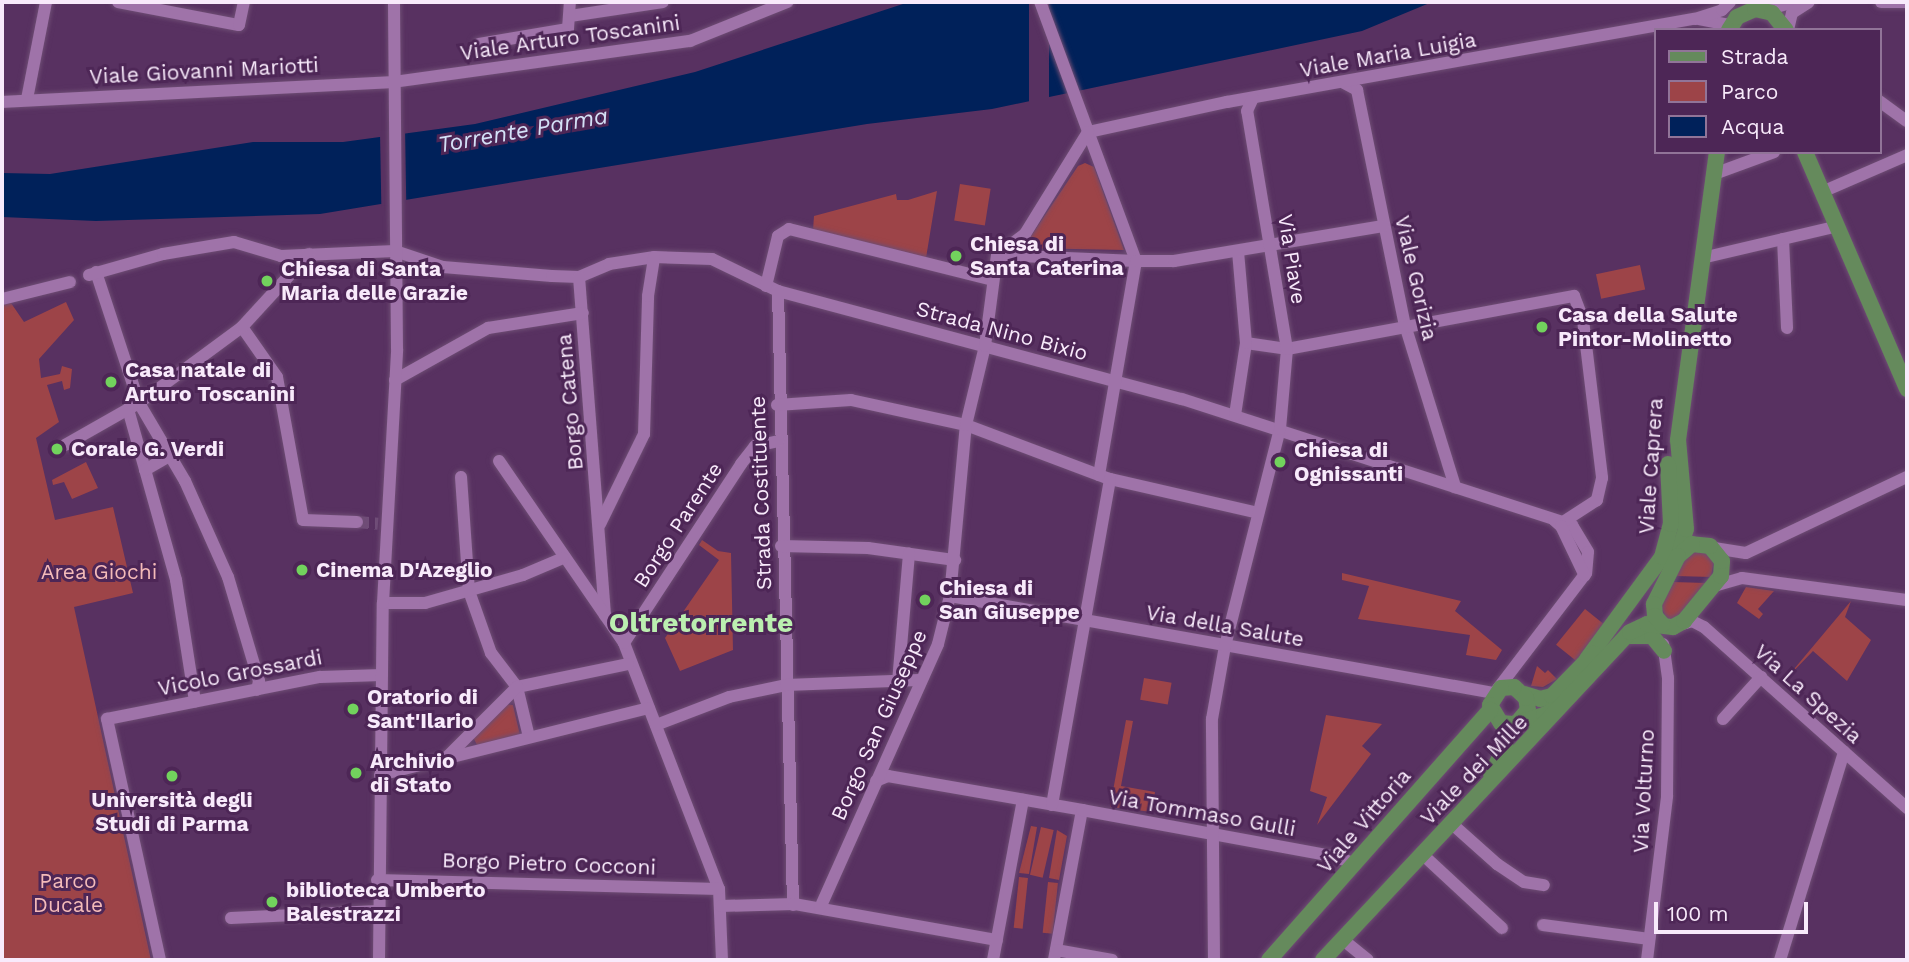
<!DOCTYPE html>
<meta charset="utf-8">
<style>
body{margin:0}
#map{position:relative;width:1909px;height:962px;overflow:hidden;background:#583161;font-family:"Work Sans",sans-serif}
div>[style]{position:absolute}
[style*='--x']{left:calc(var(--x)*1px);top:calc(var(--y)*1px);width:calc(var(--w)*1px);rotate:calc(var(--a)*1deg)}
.green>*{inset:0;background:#9d4448;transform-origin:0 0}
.water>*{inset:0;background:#00215a}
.pier>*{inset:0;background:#583161;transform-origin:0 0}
.minor-tunnel>*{height:12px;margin-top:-6px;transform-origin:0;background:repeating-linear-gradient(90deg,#704d78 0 12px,transparent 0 18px)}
.roads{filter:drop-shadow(0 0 2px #6e4d74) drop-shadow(0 0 2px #6e4d74)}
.minor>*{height:12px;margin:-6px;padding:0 6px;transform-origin:6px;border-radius:6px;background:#9f73a9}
.major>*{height:16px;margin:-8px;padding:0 8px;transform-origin:8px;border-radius:8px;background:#658a5c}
.dots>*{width:19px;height:19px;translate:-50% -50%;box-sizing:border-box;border:4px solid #4d2656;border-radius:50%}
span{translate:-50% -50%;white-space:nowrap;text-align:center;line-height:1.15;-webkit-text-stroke:6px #4d2656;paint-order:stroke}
.street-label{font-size:21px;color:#f8eafb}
.poi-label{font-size:21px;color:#f8eafb;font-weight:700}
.left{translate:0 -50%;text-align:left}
.park-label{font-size:21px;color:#f4bbb9}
.water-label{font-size:23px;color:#d4e1f7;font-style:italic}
.district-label{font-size:28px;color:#bbefb0;font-weight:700}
.frame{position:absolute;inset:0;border:4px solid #f8eafb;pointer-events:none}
.legend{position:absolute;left:1654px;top:28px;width:228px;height:126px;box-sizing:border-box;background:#4d2656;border:2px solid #917498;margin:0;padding:9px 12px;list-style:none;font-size:21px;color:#f8eafb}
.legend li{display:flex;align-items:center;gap:14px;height:35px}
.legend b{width:35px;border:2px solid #917498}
.scale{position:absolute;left:1654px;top:902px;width:154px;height:32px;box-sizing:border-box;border:4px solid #f8eafb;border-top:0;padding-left:9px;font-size:21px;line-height:24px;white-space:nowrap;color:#f8eafb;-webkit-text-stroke:5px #4d2656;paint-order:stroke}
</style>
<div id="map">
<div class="green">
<div style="clip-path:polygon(1085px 163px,1094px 167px,1124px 250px,1023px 248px,1078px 166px)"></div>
<div style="left:960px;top:184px;width:31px;height:37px;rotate:9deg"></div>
<div style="clip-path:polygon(937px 191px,926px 258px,813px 230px,814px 216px,896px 194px,897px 200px,908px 200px)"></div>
<div style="left:1640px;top:265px;width:25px;height:45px;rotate:78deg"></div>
<div style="clip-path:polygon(66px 302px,74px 320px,39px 359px,41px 378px,60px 374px,62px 366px,72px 369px,70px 388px,64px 390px,62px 381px,47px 385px,59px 422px,36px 438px,55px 520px,113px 507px,133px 593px,74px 607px,151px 960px,2px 960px,2px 305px,11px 303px,24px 322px)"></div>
<div style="clip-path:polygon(86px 462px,98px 488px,72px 499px,64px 482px,53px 485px,52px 480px)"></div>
<div style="clip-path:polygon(702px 540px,718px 551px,731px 553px,733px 650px,680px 671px,665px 638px,719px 560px,699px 545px)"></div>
<div style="clip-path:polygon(1704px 550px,1714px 559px,1711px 577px,1676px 576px,1688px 554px)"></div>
<div style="clip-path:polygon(1342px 573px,1461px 601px,1455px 611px,1502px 650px,1496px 660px,1466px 655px,1470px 635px,1358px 619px,1369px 586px,1342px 580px)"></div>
<div style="clip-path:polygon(1673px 582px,1706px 583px,1676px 619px,1667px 619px,1661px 607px)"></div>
<div style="clip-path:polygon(1746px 587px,1774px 591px,1758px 609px,1763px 614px,1759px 619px,1737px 603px)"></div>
<div style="clip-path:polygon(1851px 601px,1845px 617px,1871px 640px,1847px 681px,1813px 651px,1784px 681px)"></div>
<div style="left:1585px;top:609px;width:26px;height:46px;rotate:39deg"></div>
<div style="clip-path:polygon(1537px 666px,1545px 673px,1548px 670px,1557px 679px,1543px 687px,1531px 686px)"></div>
<div style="left:1144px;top:678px;width:28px;height:22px;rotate:10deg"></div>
<div style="clip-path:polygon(505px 704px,513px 705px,520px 735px,477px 745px,472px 735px)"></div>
<div style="clip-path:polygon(1326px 715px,1382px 724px,1362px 746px,1371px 754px,1317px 825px,1327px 797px,1310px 791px)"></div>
<div style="clip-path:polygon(1126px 720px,1133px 721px,1121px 786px,1155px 792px,1152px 812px,1110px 807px)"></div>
<div style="clip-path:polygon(1031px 826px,1037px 827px,1029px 874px,1019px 873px)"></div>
<div style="left:1041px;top:827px;width:13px;height:49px;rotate:13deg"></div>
<div style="clip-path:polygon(1057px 830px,1067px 836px,1059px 880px,1049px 878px)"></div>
<div style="left:1019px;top:877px;width:9px;height:51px;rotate:6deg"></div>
<div style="left:1048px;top:882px;width:10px;height:51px;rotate:6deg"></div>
</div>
<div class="water">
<div style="clip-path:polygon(909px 2px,1432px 2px,1362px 31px,992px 109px,867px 124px,320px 214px,96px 221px,2px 217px,2px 173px,50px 174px,253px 142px,343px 142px,475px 124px,695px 72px)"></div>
</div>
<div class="pier">
<div style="left:1029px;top:2px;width:20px;height:101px"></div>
<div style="left:405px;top:130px;width:75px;height:25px;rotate:89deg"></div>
</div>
<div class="minor-tunnel">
<div style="--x:357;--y:522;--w:21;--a:5"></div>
</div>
<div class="roads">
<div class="minor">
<div style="--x:118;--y:2;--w:123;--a:10.8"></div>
<div style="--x:239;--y:25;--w:24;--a:-78"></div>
<div style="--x:1881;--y:2;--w:26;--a:0"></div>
<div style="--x:1766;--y:10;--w:29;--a:-16"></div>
<div style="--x:570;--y:16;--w:94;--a:-8.6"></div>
<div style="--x:1699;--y:19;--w:33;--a:11"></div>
<div style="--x:1788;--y:30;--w:17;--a:-77"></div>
<div style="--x:1792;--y:13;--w:20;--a:-33"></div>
<div style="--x:479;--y:44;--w:90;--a:-9.6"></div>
<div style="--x:568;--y:29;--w:27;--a:-86"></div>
<div style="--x:1344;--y:83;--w:15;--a:28"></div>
<div style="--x:1357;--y:90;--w:240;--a:78.5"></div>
<div style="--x:1405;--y:325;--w:170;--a:72.8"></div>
<div style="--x:27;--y:99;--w:99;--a:-78.9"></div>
<div style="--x:1879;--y:101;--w:34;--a:36"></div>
<div style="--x:2;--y:102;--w:392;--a:-2.9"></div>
<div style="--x:393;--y:82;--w:300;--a:-7.9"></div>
<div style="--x:690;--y:41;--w:105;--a:-21.9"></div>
<div style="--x:1088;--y:132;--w:142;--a:-12.2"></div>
<div style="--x:1227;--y:102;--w:475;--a:-10.1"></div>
<div style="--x:1695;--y:19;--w:28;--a:-18"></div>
<div style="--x:1722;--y:10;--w:11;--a:-45"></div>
<div style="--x:1714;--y:174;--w:64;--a:-20.1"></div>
<div style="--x:1822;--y:192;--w:93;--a:-23.5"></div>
<div style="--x:1783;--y:239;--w:89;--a:87.4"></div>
<div style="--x:997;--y:255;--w:139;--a:2.5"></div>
<div style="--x:1136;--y:261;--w:276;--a:-110.3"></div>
<div style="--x:997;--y:255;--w:35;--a:-37"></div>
<div style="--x:1025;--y:234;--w:120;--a:-58.3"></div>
<div style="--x:1702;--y:258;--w:140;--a:-13.2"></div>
<div style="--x:96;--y:272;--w:138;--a:71.8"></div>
<div style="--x:139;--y:403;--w:91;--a:59.5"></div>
<div style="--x:185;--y:481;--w:105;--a:65.9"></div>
<div style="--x:228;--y:577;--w:109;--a:73.4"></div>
<div style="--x:259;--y:681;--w:9;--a:103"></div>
<div style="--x:89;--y:275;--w:77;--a:-15.8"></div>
<div style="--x:163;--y:254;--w:72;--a:-9.6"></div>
<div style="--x:234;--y:242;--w:49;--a:16.6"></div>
<div style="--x:281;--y:256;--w:114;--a:-2.5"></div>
<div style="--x:395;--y:251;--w:51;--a:18.4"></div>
<div style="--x:443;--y:267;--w:109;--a:4.7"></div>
<div style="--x:552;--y:276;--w:27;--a:2"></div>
<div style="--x:579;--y:277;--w:33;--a:-23"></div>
<div style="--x:609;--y:264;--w:46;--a:-8.8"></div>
<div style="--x:654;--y:257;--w:58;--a:2"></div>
<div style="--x:712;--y:259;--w:73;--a:25.9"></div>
<div style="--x:778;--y:291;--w:418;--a:15"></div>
<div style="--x:1182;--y:399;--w:410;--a:17.9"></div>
<div style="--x:1572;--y:525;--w:31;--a:59"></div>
<div style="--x:1588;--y:552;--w:21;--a:95"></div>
<div style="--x:1586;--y:573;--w:147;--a:127.3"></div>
<div style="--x:579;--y:277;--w:339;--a:85.6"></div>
<div style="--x:766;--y:286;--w:51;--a:-76.5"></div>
<div style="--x:778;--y:236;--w:13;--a:-32"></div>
<div style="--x:789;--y:229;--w:210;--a:14"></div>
<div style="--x:778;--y:291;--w:614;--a:88.6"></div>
<div style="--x:2;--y:299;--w:70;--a:-14"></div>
<div style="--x:242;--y:327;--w:61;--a:55"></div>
<div style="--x:277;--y:377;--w:145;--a:79.7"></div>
<div style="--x:303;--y:520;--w:54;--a:2.1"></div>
<div style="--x:1246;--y:343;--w:41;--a:8.3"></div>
<div style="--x:1287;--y:349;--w:292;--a:-10.5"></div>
<div style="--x:1574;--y:296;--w:26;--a:69"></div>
<div style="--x:1583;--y:320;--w:159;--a:83.1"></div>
<div style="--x:1602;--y:478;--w:23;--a:103"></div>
<div style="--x:1597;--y:500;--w:40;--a:147.1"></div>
<div style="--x:395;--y:380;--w:107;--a:-29.2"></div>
<div style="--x:488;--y:328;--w:96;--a:-9"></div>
<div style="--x:777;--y:405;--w:74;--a:-3.9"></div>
<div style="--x:851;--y:400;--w:118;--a:12.3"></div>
<div style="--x:966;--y:425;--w:154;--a:20.6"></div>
<div style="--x:1110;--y:479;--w:152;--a:12.9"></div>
<div style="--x:128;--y:409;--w:178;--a:74.3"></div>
<div style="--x:176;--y:580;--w:123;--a:81.1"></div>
<div style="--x:1235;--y:415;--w:73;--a:-81.3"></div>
<div style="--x:1246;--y:343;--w:92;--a:-95"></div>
<div style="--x:65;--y:445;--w:85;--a:-29.6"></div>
<div style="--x:139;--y:403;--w:128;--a:-36.4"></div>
<div style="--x:242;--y:327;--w:99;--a:-47.5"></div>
<div style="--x:499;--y:461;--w:221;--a:55.5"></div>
<div style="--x:624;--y:643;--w:264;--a:68.9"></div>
<div style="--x:719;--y:889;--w:71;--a:87.6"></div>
<div style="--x:145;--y:470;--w:28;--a:-30"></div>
<div style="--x:1099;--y:475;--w:217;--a:-80.2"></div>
<div style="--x:1136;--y:261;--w:38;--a:0"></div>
<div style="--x:1174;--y:261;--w:212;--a:-9.5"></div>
<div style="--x:461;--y:477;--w:114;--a:86"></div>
<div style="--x:469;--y:591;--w:66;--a:70.5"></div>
<div style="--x:491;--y:653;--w:43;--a:52.6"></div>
<div style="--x:517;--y:687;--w:51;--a:76.5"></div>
<div style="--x:1554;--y:520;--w:9;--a:41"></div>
<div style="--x:1561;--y:526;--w:55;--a:64.4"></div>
<div style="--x:600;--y:524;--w:100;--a:-63.9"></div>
<div style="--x:644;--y:434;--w:138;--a:-88.3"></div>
<div style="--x:648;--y:296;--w:39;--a:-81"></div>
<div style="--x:781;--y:546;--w:87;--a:1.3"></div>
<div style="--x:868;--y:548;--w:88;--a:7.9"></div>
<div style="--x:1714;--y:548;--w:32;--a:9"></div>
<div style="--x:1746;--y:553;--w:178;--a:-25.3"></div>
<div style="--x:1714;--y:586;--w:29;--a:-16"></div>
<div style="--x:1742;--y:578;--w:166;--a:7.6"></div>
<div style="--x:950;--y:596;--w:553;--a:10.11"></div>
<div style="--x:383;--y:603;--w:42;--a:0"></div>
<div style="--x:425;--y:603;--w:102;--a:-15.9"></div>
<div style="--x:523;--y:575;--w:43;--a:-23"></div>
<div style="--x:1679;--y:625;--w:14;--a:-17"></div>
<div style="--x:1692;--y:621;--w:13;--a:27"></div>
<div style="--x:1704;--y:627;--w:272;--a:41.7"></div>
<div style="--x:624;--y:643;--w:214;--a:-56.8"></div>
<div style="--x:741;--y:464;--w:23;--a:-52"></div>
<div style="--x:755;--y:446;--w:24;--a:-12"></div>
<div style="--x:898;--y:682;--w:129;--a:-85.1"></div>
<div style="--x:517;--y:687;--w:113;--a:-11.7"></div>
<div style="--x:1723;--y:719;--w:57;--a:-47.9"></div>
<div style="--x:656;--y:725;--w:78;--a:-21"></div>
<div style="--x:729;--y:697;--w:58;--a:-11.9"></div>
<div style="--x:786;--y:685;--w:133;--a:-2.2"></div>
<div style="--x:448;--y:756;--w:98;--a:-45"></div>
<div style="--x:380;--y:775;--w:277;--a:-14"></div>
<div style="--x:876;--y:781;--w:13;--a:-23"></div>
<div style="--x:888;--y:776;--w:197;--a:9.9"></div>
<div style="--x:1082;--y:810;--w:153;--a:100.6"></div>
<div style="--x:1052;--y:805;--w:331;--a:-79.9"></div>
<div style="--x:1082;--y:810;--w:255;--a:10.4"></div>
<div style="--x:1333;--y:856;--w:24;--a:19"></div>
<div style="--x:1451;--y:823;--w:62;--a:41.7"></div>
<div style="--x:1497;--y:864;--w:32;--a:34"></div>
<div style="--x:1524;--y:882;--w:20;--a:9"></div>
<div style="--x:1422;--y:854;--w:109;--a:42.8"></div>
<div style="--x:377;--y:880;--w:342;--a:1.5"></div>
<div style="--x:721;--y:906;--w:73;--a:-1.6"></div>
<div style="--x:794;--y:904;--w:206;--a:10.1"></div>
<div style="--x:820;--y:908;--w:289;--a:-65.9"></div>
<div style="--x:938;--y:644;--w:49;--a:-76"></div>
<div style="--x:950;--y:596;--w:172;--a:-84.7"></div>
<div style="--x:966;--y:425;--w:81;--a:-76.5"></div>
<div style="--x:985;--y:346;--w:92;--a:-82.5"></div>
<div style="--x:231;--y:918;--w:147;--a:-2.7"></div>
<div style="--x:1543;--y:925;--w:107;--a:7.5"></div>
<div style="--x:1342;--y:939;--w:33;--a:39"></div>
<div style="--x:1056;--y:950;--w:57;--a:10.1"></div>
<div style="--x:160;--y:960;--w:247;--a:-102.4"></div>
<div style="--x:107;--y:719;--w:217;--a:-11.2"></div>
<div style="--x:320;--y:677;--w:62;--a:-1.8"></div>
<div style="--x:379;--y:960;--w:357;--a:-89.4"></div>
<div style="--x:383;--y:603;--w:254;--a:-86.8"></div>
<div style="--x:397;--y:349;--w:347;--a:-90.5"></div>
<div style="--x:993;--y:960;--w:163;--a:-79.4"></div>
<div style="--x:1214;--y:960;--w:241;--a:-90.5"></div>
<div style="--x:1212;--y:719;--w:74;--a:-79.9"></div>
<div style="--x:1225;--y:646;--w:224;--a:-75.8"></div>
<div style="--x:1280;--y:429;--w:80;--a:-85"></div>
<div style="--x:1287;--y:349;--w:241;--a:-99.5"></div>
<div style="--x:1247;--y:111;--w:14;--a:-65"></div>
<div style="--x:1647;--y:960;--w:165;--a:-83"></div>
<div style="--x:1667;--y:796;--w:118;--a:-89.5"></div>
<div style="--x:1668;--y:678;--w:34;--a:-98"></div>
<div style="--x:1780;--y:960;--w:218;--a:-72.9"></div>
</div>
<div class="major">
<div style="--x:1729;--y:30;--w:15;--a:-58"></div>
<div style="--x:1737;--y:17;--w:20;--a:-24"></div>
<div style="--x:1755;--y:9;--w:17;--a:13"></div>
<div style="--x:1772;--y:13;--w:22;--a:51"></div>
<div style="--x:1805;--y:152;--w:258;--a:66.7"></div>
<div style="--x:1678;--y:555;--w:27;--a:-73"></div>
<div style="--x:1686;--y:529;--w:89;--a:-95.1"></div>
<div style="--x:1678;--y:440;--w:291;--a:-82.3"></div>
<div style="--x:1627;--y:636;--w:25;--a:0"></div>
<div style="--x:1652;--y:636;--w:19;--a:51"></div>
<div style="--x:1587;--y:659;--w:127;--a:-53.7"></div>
<div style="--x:1662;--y:557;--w:34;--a:-75"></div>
<div style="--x:1671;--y:524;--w:60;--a:-92.9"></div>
<div style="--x:1524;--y:694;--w:17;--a:17"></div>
<div style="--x:1540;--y:699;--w:12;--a:-14"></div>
<div style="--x:1552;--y:696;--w:59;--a:-45.7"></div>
<div style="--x:1517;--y:723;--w:17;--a:-50"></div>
<div style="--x:1528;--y:710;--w:12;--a:-99"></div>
<div style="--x:1526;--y:698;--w:16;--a:-137"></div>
<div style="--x:1514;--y:687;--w:13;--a:176"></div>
<div style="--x:1501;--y:688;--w:20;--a:123"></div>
<div style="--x:1490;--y:705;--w:21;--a:59"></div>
<div style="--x:1501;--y:723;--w:12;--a:5"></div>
<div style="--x:1513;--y:724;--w:32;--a:-16"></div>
<div style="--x:1544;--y:715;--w:13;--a:-27"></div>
<div style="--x:1491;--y:774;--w:27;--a:-62"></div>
<div style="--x:1504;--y:750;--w:25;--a:-79"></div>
<div style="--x:1269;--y:960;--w:334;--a:-48.5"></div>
<div style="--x:1323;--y:960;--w:449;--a:-46.9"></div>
<div style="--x:1630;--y:632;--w:19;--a:-25"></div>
<div style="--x:1647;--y:624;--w:26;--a:7"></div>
<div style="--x:1673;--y:627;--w:13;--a:-29"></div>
<div style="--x:1684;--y:621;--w:58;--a:-50.6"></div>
<div style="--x:1721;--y:576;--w:15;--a:-86"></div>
<div style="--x:1722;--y:561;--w:19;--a:-129"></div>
<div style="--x:1710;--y:546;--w:18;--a:-174"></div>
<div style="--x:1692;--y:544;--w:18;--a:139"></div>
<div style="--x:1678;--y:556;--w:54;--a:116.6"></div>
<div style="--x:1654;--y:604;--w:12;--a:85"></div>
<div style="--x:1655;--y:616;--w:11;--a:49"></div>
</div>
</div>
<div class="dots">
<div style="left:956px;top:256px;background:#72d25d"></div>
<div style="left:267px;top:281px;background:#72d25d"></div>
<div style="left:1542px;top:327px;background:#72d25d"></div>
<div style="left:111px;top:382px;background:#72d25d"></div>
<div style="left:57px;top:449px;background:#72d25d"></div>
<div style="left:1280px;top:462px;background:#72d25d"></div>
<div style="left:302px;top:570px;background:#72d25d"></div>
<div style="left:925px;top:600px;background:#72d25d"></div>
<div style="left:353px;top:709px;background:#72d25d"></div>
<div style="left:356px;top:773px;background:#72d25d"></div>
<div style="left:172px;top:776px;background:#72d25d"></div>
<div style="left:272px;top:902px;background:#72d25d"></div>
</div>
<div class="street-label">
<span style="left:570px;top:38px;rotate:-8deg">Viale Arturo Toscanini</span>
<span style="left:1388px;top:55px;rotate:-10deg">Viale Maria Luigia</span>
<span style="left:204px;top:71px;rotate:-3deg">Viale Giovanni Mariotti</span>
<span style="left:1292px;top:259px;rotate:81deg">Via Piave</span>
<span style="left:1416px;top:278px;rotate:77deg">Viale Gorizia</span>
<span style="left:1002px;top:331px;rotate:15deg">Strada Nino Bixio</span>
<span style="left:570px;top:402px;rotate:-95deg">Borgo Catena</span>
<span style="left:1651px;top:466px;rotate:-86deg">Viale Caprera</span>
<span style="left:761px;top:493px;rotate:-92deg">Strada Costituente</span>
<span style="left:678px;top:525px;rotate:-57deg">Borgo Parente</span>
<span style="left:1225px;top:626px;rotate:10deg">Via della Salute</span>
<span style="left:240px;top:673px;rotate:-11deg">Vicolo Grossardi</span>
<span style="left:1808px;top:694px;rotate:42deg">Via La Spezia</span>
<span style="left:879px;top:725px;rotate:-66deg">Borgo San Giuseppe</span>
<span style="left:1474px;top:770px;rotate:-46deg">Viale dei Mille</span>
<span style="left:1644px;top:791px;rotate:-87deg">Via Volturno</span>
<span style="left:1202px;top:813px;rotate:10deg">Via Tommaso Gulli</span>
<span style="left:1364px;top:821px;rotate:-49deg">Viale Vittoria</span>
<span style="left:549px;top:864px;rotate:2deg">Borgo Pietro Cocconi</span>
</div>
<div class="poi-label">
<span class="left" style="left:970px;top:256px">Chiesa di<br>Santa Caterina</span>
<span class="left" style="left:281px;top:281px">Chiesa di Santa<br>Maria delle Grazie</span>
<span class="left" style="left:1558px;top:327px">Casa della Salute<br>Pintor-Molinetto</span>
<span class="left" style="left:125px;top:382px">Casa natale di<br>Arturo Toscanini</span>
<span class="left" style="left:71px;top:449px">Corale G. Verdi</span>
<span class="left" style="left:1294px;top:462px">Chiesa di<br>Ognissanti</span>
<span class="left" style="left:316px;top:570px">Cinema D'Azeglio</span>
<span class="left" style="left:939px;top:600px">Chiesa di<br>San Giuseppe</span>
<span class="left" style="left:367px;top:709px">Oratorio di<br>Sant'Ilario</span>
<span class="left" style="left:370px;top:773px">Archivio<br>di Stato</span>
<span style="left:172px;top:812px">Università degli<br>Studi di Parma</span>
<span class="left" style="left:286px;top:902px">biblioteca Umberto<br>Balestrazzi</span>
</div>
<div class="park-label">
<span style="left:99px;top:572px">Area Giochi</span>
<span style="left:68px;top:893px">Parco<br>Ducale</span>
</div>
<div class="water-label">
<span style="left:523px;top:131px;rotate:-10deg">Torrente Parma</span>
</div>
<div class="district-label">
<span style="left:701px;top:623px">Oltretorrente</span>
</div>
<div class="frame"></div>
<ul class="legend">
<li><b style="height:9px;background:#658a5c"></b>Strada</li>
<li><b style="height:19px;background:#9d4448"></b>Parco</li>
<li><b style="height:19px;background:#00215a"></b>Acqua</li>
</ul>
<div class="scale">100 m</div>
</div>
